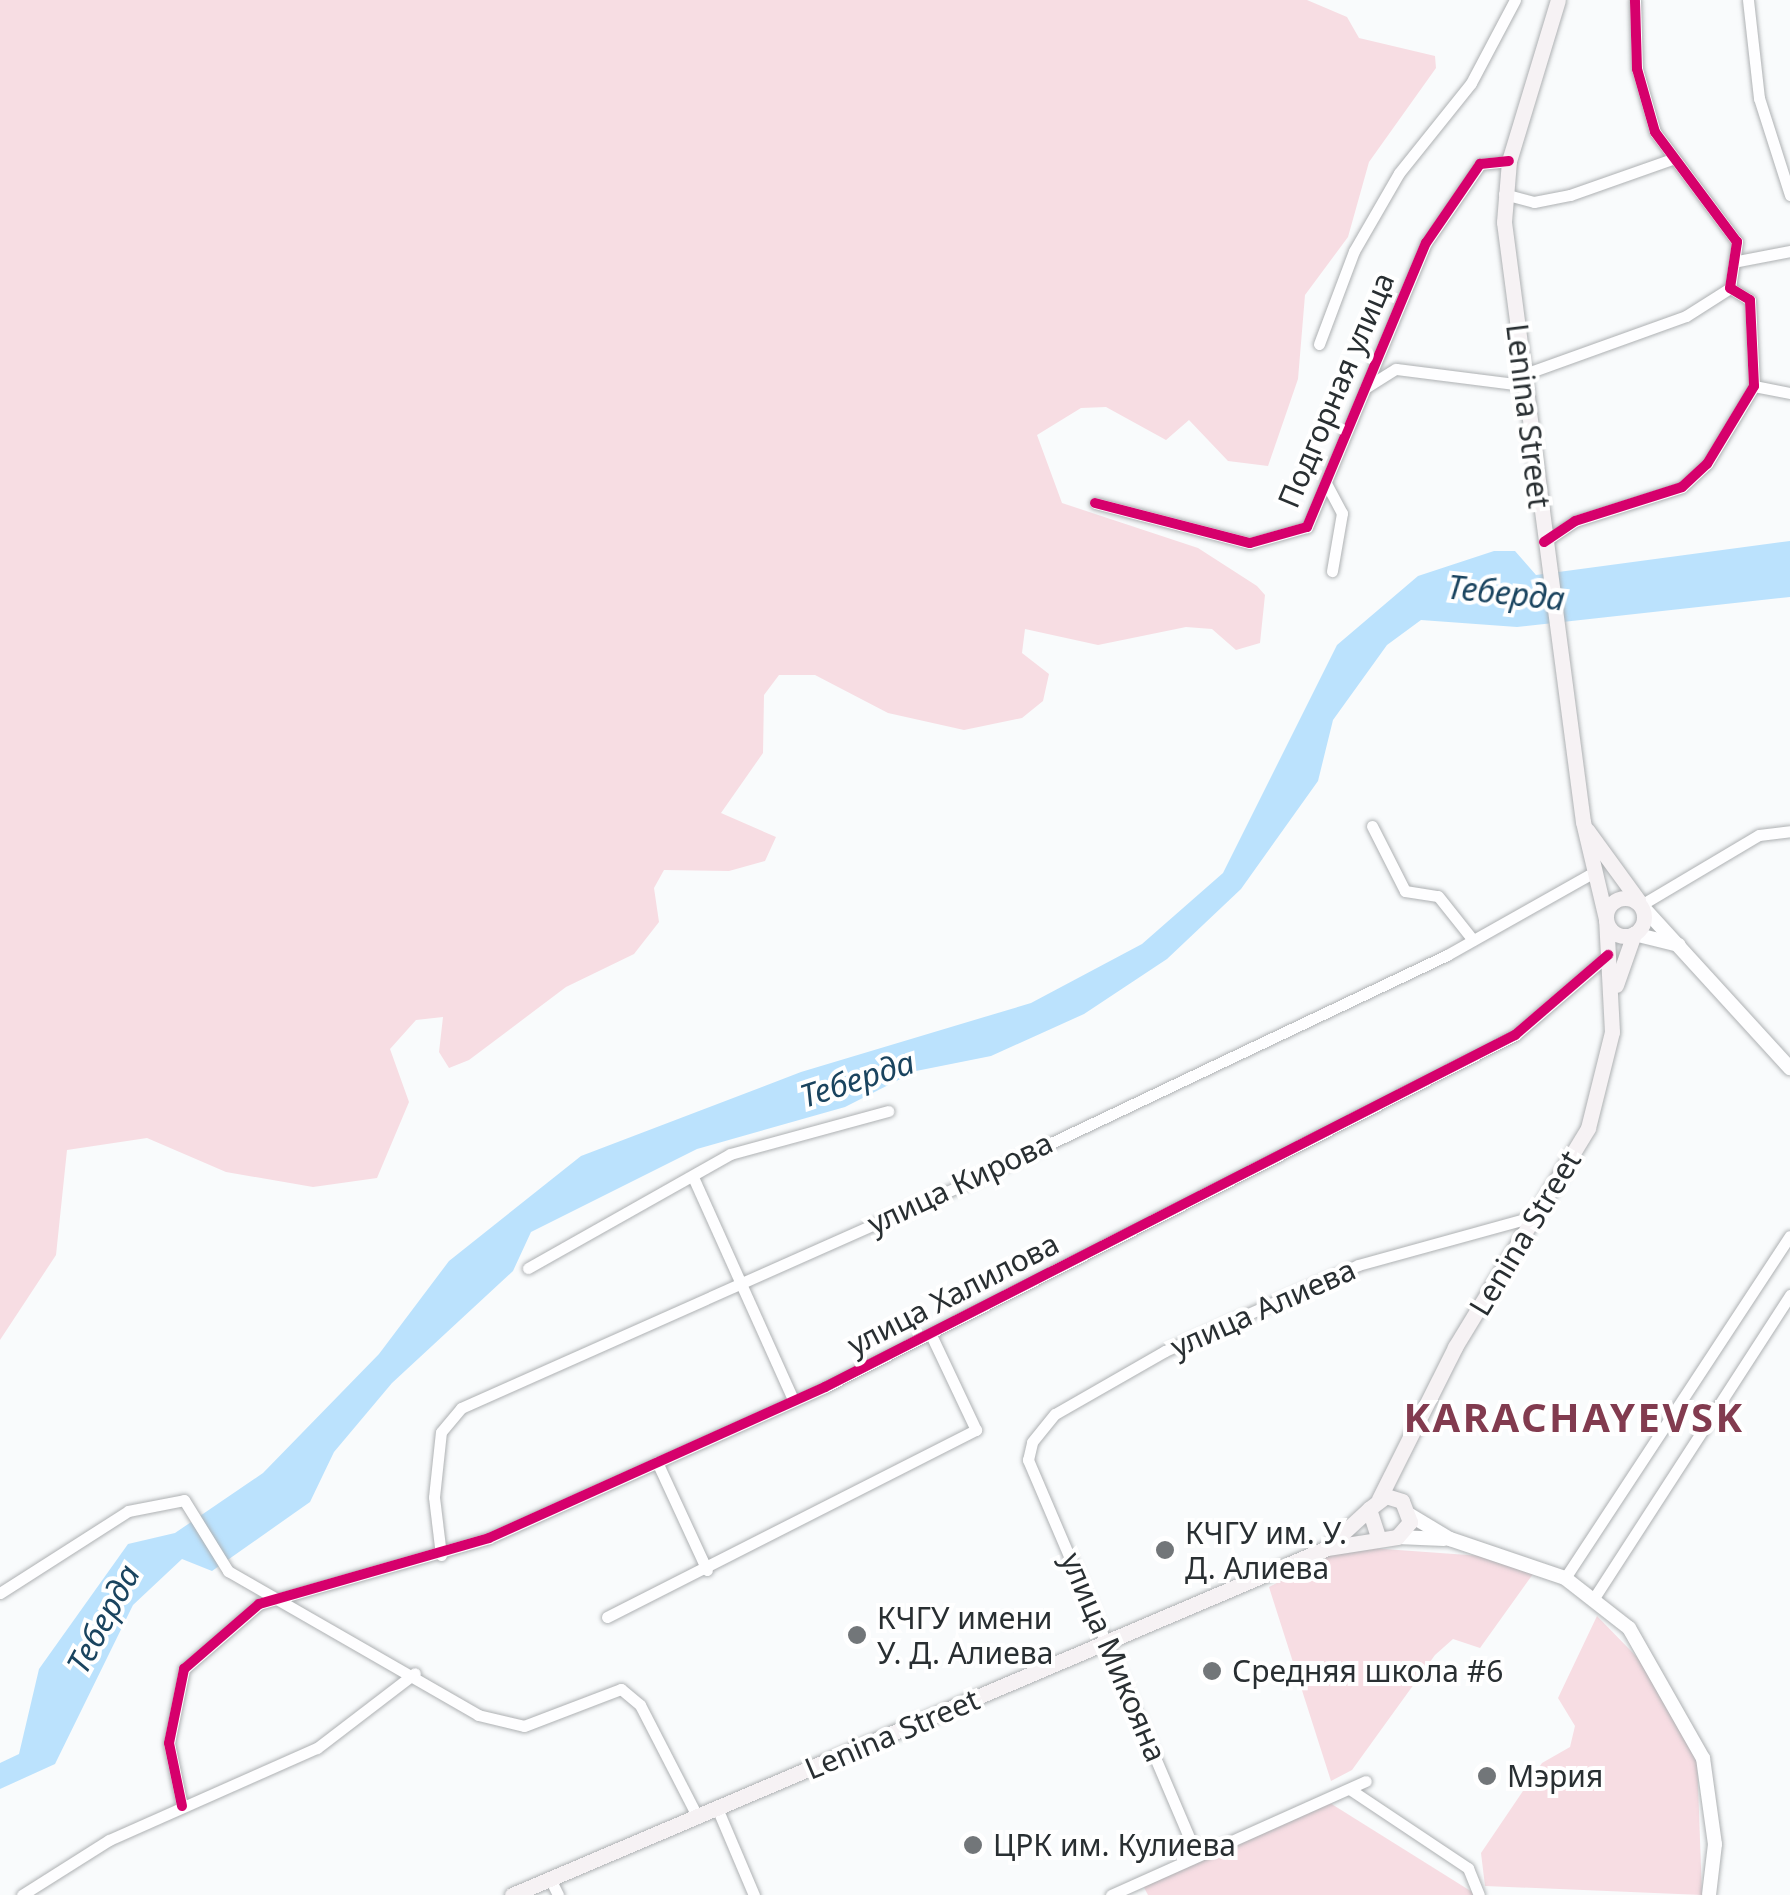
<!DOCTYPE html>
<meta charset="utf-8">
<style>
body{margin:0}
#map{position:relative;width:1790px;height:1895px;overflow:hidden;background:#f9fbfc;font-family:"Noto Sans",sans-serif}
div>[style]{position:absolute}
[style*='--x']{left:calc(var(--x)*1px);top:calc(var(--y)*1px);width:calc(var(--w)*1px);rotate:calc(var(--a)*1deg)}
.green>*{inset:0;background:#f7dde3}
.water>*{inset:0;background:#bbe2fd}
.roads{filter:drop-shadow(0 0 2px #aeb1b3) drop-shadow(0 0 2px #aeb1b3)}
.minor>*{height:11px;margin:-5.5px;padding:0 5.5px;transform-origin:5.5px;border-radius:5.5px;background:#fefeff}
.tertiary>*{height:14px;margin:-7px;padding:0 7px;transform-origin:7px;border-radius:7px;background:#fefeff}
.secondary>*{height:15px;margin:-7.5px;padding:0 7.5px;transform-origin:7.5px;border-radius:7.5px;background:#f6f2f4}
.secondary>.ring{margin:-7.5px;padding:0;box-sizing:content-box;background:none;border:15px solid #f6f2f4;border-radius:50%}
.cycleway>*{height:10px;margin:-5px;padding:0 5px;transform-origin:5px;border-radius:5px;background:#d6006c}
.dots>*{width:28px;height:28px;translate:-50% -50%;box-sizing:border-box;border:5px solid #fff;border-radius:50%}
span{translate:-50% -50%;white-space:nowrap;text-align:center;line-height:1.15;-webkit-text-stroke:8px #fff;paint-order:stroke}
.street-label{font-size:30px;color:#292f32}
.poi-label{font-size:30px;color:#292f32}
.left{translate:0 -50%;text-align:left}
.water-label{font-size:32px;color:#1a445f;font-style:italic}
.district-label{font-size:40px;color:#823b4f;font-weight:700;letter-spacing:2.5px}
</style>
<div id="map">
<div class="green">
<div style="clip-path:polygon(0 0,1307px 0,1347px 17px,1359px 38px,1435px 56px,1436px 68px,1369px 162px,1348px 237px,1305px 295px,1298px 379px,1268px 466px,1228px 461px,1189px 420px,1166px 440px,1106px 407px,1081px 408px,1037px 435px,1062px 503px,1198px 548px,1257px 586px,1265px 595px,1260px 643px,1236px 650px,1212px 629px,1186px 627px,1098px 645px,1025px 629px,1022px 653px,1049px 674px,1043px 701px,1022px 718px,964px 730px,888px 713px,815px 675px,779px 675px,764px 695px,763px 753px,721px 813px,776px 837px,765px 861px,729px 871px,664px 870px,654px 888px,659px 922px,634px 954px,566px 987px,469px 1060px,449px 1068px,439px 1052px,443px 1017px,416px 1020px,390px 1049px,409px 1102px,377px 1178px,313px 1187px,226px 1172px,147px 1138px,67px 1150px,56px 1255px,0 1340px)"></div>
<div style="clip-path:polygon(1370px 1548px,1482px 1556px,1533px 1574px,1480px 1648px,1453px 1639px,1435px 1655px,1352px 1770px,1331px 1781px,1269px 1587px,1335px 1553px)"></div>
<div style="clip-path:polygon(1597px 1616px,1665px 1686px,1697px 1757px,1702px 1895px,1485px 1886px,1481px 1853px,1542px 1763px,1570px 1747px,1575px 1726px,1558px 1698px)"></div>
<div style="clip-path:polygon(1330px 1803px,1477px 1895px,1148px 1895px,1141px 1882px)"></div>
</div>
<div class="water">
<div style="clip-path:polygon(1790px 541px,1790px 597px,1517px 627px,1421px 620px,1387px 645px,1333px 720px,1318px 781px,1241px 889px,1167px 959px,1084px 1014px,991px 1056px,916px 1071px,845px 1107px,697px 1149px,531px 1232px,513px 1271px,392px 1383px,334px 1452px,310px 1502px,212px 1571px,182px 1559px,133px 1605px,55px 1764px,0 1789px,0 1763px,19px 1754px,39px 1669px,128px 1544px,175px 1533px,263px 1473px,379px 1354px,449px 1261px,581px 1156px,801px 1072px,1031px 1003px,1142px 944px,1223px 873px,1337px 645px,1418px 576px,1494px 551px,1515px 551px,1536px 575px)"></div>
</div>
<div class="roads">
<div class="minor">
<div style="--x:1748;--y:0;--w:99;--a:83.6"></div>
<div style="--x:1759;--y:98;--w:102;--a:72.3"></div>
<div style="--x:1504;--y:194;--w:31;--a:15"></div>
<div style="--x:1534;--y:202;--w:37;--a:-11"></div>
<div style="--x:1570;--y:195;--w:108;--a:-19.4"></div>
<div style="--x:1738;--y:261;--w:53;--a:-10.9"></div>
<div style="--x:1319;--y:344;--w:99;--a:-69.4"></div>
<div style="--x:1354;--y:251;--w:90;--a:-60"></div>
<div style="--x:1399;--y:173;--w:115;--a:-51.3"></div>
<div style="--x:1471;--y:83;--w:94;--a:-62.1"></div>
<div style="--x:1522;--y:375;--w:174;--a:-19.8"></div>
<div style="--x:1686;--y:316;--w:52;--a:-32.5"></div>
<div style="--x:1754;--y:386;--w:37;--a:11"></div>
<div style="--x:1365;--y:388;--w:36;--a:-32"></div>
<div style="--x:1396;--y:369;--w:128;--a:7.2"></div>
<div style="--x:1327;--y:485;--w:32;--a:62"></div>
<div style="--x:1342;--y:513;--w:59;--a:99.8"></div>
<div style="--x:1095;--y:503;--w:160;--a:14.5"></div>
<div style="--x:1250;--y:543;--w:59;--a:-15.7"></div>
<div style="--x:1307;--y:527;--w:308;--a:-67.3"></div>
<div style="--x:1426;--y:243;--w:96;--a:-55.6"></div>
<div style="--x:1480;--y:164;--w:29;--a:-6"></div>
<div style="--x:1544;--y:542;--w:37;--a:-34"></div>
<div style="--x:1575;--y:521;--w:112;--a:-17.6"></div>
<div style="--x:1682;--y:487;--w:34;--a:-43"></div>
<div style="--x:1707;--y:464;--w:91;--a:-58.9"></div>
<div style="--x:1754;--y:386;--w:86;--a:-92.7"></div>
<div style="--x:1750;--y:300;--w:23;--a:-149"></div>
<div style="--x:1730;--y:288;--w:47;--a:-81.3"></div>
<div style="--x:1737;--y:242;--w:137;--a:-126.7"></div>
<div style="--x:1655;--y:132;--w:66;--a:-105.9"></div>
<div style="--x:1637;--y:69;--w:69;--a:-91.7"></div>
<div style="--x:1372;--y:826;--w:73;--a:63.1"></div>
<div style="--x:1405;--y:891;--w:33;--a:9"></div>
<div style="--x:1438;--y:896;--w:56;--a:51.5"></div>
<div style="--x:1641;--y:905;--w:137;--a:-30.7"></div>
<div style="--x:1759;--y:835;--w:31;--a:-7"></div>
<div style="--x:693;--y:1177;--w:244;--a:65.8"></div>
<div style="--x:528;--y:1268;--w:232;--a:-29.4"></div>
<div style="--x:730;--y:1154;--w:164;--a:-15.2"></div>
<div style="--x:657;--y:1462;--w:119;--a:65.2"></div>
<div style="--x:441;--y:1555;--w:58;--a:-96.9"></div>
<div style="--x:434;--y:1497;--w:65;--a:-83.9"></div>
<div style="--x:441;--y:1432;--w:31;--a:-50"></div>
<div style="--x:461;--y:1408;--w:556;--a:-23.98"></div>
<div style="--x:969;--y:1182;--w:529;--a:-25.4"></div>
<div style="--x:1447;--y:955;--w:165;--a:-29.4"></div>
<div style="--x:1565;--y:1578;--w:409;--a:-56.7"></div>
<div style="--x:0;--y:1593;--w:152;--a:-32.6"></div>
<div style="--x:128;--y:1511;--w:57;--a:-11.1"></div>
<div style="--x:184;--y:1500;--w:84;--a:58.2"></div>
<div style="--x:228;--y:1571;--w:289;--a:29.9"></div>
<div style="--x:478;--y:1715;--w:47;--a:13.4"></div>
<div style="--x:524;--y:1726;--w:104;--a:-20.9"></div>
<div style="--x:621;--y:1689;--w:25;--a:40"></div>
<div style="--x:640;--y:1705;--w:127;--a:62.8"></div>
<div style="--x:1594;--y:1598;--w:361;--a:-57.1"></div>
<div style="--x:607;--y:1617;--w:414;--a:-26.9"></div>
<div style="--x:976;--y:1430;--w:105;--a:-115.3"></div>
<div style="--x:1351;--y:1790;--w:141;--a:33.7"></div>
<div style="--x:1468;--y:1868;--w:29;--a:68"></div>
<div style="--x:182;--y:1806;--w:64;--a:-101.7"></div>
<div style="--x:169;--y:1743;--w:76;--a:-78.5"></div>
<div style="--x:184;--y:1669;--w:99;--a:-40.9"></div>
<div style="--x:259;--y:1604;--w:239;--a:-16"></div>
<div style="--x:489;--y:1538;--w:368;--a:-24.2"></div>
<div style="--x:825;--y:1387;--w:775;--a:-27.03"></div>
<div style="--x:1515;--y:1035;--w:123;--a:-40.7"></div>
<div style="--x:717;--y:1808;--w:95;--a:67"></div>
<div style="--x:1197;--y:1856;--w:431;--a:-113.1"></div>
<div style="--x:1028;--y:1460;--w:18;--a:-77"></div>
<div style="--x:1032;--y:1442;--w:36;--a:-51"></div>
<div style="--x:1055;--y:1414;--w:127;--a:-29.8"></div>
<div style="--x:1165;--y:1351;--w:211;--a:-24"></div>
<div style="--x:1358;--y:1265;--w:185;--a:-15.4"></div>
<div style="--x:550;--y:1879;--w:18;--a:63"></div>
<div style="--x:22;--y:1895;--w:103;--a:-32.3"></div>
<div style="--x:109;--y:1840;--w:227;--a:-23.9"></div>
<div style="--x:317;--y:1748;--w:123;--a:-37.4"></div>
<div style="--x:1111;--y:1895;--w:279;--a:-24.1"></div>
</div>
<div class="tertiary">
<div style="--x:1641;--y:905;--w:221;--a:47.6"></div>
<div style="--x:1634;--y:934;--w:46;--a:13.7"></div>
<div style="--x:1410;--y:1515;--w:47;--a:31"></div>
<div style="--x:1450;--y:1539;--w:121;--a:18.7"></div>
<div style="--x:1565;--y:1578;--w:81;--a:38"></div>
<div style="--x:1629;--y:1628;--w:150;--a:60.4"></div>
<div style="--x:1703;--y:1758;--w:87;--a:82.1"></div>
<div style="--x:1715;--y:1844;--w:51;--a:96.7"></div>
<div style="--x:1397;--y:1537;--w:47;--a:2.4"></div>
</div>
<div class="secondary">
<div style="--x:1587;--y:830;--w:87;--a:53.9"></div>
<div class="ring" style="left:1606px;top:898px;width:23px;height:23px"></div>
<div style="--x:1616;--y:985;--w:54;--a:-70.6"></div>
<div style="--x:1379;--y:1499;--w:170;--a:-63.4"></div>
<div style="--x:1455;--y:1347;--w:256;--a:-58.7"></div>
<div style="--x:1588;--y:1128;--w:99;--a:-76"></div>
<div style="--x:1612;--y:1032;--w:113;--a:-93"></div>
<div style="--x:1606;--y:919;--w:100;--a:-103.3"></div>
<div style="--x:1583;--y:822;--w:605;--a:-97.5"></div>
<div style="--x:1504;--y:222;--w:61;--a:-85.3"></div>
<div style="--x:1509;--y:161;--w:168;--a:-73.1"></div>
<div style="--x:1330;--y:1545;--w:53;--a:-42.7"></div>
<div style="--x:512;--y:1895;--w:886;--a:-23.06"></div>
<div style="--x:1327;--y:1548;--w:71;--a:-8.9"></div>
<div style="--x:1397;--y:1537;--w:20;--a:-49"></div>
<div style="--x:1410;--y:1522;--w:22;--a:-111"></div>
<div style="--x:1402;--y:1501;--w:17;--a:-163"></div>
<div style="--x:1386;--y:1496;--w:21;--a:143"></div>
<div style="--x:1369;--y:1509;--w:28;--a:72"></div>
</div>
</div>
<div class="cycleway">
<div style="--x:1095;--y:503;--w:160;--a:14.5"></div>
<div style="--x:1250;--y:543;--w:59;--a:-15.7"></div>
<div style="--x:1307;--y:527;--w:308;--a:-67.3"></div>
<div style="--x:1426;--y:243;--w:96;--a:-55.6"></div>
<div style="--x:1480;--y:164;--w:29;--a:-6"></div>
<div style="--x:1544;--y:542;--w:37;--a:-34"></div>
<div style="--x:1575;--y:521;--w:112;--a:-17.6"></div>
<div style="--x:1682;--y:487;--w:34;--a:-43"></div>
<div style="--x:1707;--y:464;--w:91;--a:-58.9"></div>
<div style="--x:1754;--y:386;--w:86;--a:-92.7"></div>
<div style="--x:1750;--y:300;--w:23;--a:-149"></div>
<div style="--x:1730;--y:288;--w:47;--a:-81.3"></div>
<div style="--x:1737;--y:242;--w:137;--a:-126.7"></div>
<div style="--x:1655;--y:132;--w:66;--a:-105.9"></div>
<div style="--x:1637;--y:69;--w:69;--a:-91.7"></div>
<div style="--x:182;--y:1806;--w:64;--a:-101.7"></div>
<div style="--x:169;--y:1743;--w:76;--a:-78.5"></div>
<div style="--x:184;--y:1669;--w:99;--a:-40.9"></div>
<div style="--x:259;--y:1604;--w:239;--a:-16"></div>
<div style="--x:489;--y:1538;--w:368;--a:-24.2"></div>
<div style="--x:825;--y:1387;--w:775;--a:-27.03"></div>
<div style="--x:1515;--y:1035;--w:123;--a:-40.7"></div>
</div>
<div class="dots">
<div style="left:1165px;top:1550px;background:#727679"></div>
<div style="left:857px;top:1635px;background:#727679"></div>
<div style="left:1212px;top:1671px;background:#727679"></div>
<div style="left:1487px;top:1776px;background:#727679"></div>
<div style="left:973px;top:1845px;background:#727679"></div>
</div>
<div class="street-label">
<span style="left:1336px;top:390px;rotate:-67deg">Подгорная улица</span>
<span style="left:1528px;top:416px;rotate:83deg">Lenina Street</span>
<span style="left:960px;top:1183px;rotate:-25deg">улица Кирова</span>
<span style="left:1525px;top:1233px;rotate:-59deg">Lenina Street</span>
<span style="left:953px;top:1294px;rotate:-27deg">улица Халилова</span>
<span style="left:1263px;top:1308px;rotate:-24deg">улица Алиева</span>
<span style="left:1114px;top:1657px;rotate:67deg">улица Микояна</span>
<span style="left:892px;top:1734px;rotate:-23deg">Lenina Street</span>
</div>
<div class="poi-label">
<span class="left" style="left:1185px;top:1550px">КЧГУ им. У.<br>Д. Алиева</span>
<span class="left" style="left:877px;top:1635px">КЧГУ имени<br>У. Д. Алиева</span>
<span class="left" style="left:1232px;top:1671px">Средняя школа #6</span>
<span class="left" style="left:1507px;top:1776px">Мэрия</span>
<span class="left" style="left:993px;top:1845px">ЦРК им. Кулиева</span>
</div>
<div class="water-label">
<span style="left:1506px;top:593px;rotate:6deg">Теберда</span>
<span style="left:857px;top:1079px;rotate:-18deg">Теберда</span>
<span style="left:103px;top:1619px;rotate:-62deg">Теберда</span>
</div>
<div class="district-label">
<span style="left:1574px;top:1417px">KARACHAYEVSK</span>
</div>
</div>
